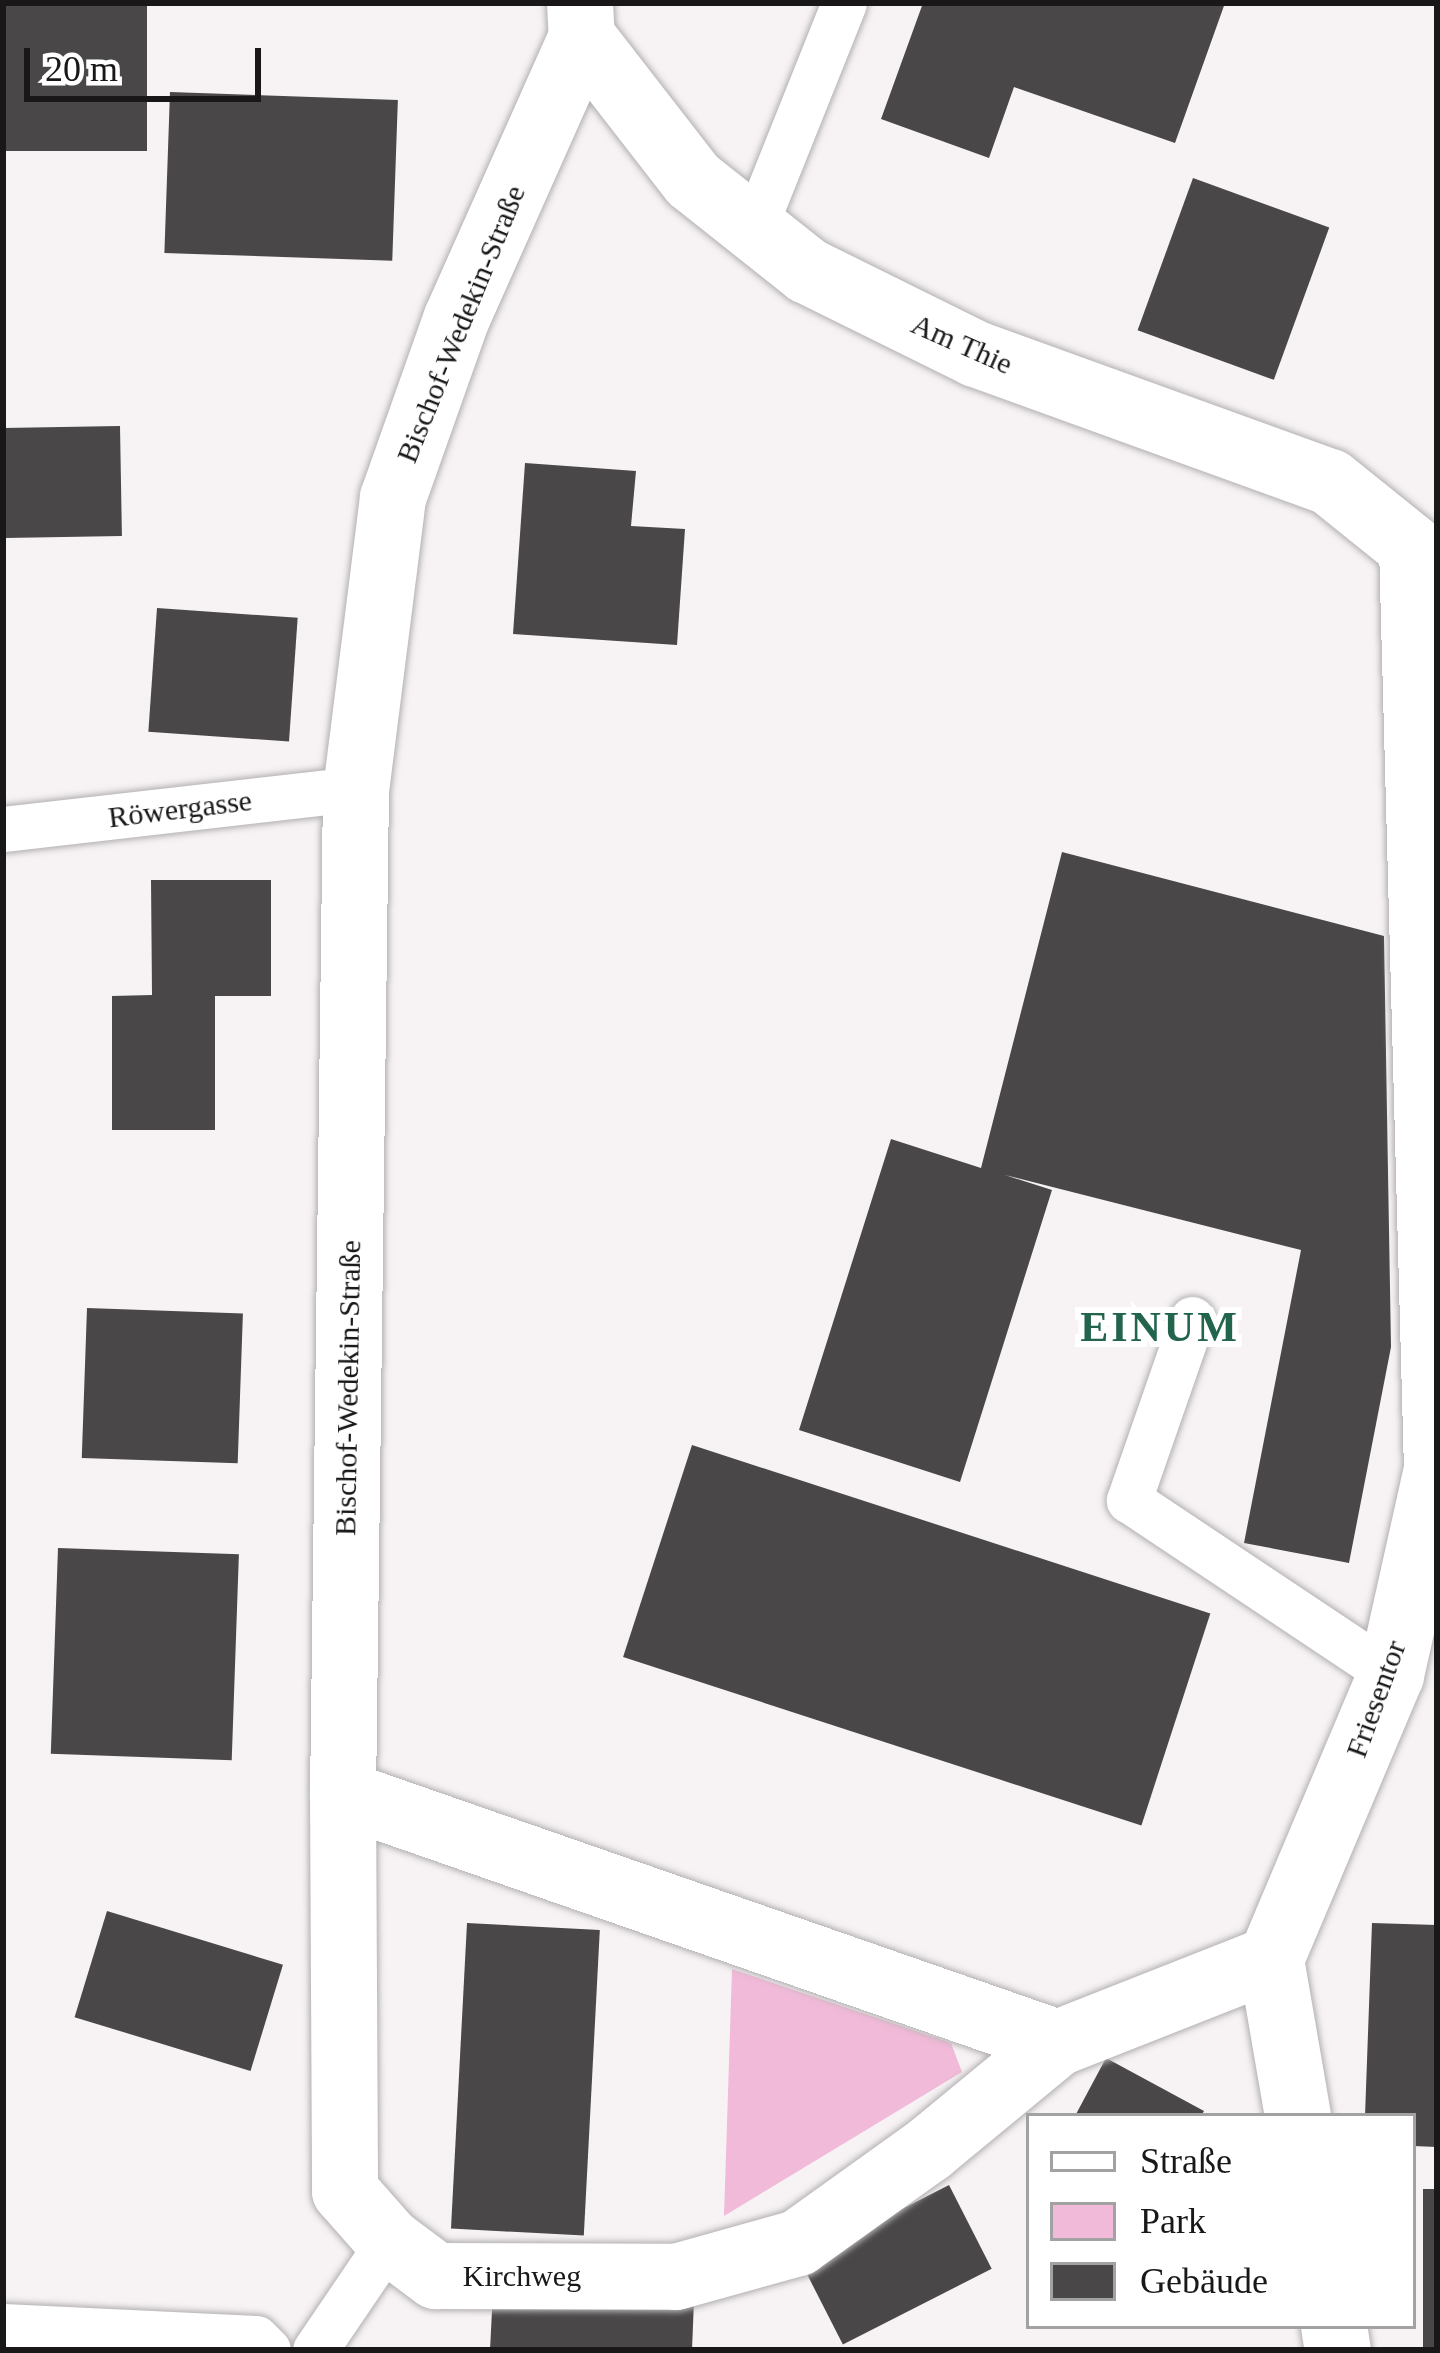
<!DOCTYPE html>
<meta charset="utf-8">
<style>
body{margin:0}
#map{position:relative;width:1440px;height:2353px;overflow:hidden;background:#f7f3f5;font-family:Georgia,serif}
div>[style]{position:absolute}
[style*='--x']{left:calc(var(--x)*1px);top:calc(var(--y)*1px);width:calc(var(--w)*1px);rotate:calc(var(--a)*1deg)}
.green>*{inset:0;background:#f1bad8}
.building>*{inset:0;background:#494748;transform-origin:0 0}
.roads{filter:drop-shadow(0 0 3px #b3b0b2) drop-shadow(0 0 3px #b3b0b2)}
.service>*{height:45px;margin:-22.5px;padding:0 22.5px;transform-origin:22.5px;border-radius:22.5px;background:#fff}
.minor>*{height:66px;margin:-33px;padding:0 33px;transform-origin:33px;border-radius:33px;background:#fff}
span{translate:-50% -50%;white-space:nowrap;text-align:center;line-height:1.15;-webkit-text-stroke:12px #fff;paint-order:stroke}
.street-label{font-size:30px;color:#191718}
.district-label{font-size:42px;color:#22654c;font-weight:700;letter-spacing:3px}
.frame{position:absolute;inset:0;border:6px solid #191718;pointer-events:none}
.legend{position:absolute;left:1026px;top:2113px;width:390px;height:216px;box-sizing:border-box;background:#fff;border:3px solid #a3a2a3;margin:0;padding:15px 21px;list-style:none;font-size:36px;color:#191718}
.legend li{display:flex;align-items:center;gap:24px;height:60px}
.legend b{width:60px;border:3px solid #a3a2a3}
.scale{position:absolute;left:24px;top:48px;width:237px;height:54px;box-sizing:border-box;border:6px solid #191718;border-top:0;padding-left:15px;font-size:36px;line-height:42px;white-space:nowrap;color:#191718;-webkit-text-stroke:9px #fff;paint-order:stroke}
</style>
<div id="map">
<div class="green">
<div style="clip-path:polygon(732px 1969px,951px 2043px,962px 2072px,724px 2216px)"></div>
</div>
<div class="building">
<div style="left:3px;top:3px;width:144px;height:148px"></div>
<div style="clip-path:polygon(923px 3px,1225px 3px,1175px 143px,1014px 87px,989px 158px,881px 119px)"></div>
<div style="left:170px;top:92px;width:228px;height:161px;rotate:2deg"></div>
<div style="left:1193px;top:178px;width:145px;height:162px;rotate:20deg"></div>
<div style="left:120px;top:426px;width:110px;height:117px;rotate:89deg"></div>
<div style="clip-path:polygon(525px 463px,636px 471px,631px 526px,685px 529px,677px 645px,513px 634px)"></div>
<div style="left:157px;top:608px;width:141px;height:124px;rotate:4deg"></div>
<div style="clip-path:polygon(1062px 852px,1384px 936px,1391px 1347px,1349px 1563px,1244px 1543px,1301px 1250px,1005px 1175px,1052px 1190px,960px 1482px,799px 1430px,891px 1139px,981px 1168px)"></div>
<div style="clip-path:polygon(151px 880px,271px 880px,271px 996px,215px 996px,215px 1130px,112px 1130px,112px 996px,152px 995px)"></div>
<div style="left:87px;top:1308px;width:156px;height:150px;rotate:2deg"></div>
<div style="left:692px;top:1445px;width:545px;height:223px;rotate:18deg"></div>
<div style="left:58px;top:1548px;width:181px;height:206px;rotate:2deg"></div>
<div style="left:107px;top:1911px;width:184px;height:111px;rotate:17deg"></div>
<div style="left:467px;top:1923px;width:133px;height:306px;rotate:3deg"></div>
<div style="clip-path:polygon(1372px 1923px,1437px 1925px,1437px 2147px,1413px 2146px,1413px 2116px,1365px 2116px)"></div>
<div style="clip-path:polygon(1106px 2058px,1204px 2111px,1201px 2116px,1075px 2116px)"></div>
<div style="left:949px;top:2185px;width:94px;height:167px;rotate:63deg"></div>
<div style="left:1423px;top:2189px;width:14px;height:161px"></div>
<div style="clip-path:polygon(493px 2291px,694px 2300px,692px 2350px,490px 2350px)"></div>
</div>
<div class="roads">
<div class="service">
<div style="--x:754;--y:228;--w:242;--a:-68.2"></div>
<div style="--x:3;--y:829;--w:355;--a:-6.5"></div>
<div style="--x:1192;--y:1319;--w:192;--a:109.2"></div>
<div style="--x:1129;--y:1500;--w:315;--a:33.7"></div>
<div style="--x:3;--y:2326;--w:253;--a:2.7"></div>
<div style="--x:256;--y:2338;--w:17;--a:45"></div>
<div style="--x:315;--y:2350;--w:132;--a:-55.8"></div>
</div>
<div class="minor">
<div style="--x:580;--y:3;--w:34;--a:87"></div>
<div style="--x:582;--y:37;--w:310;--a:114"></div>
<div style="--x:456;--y:320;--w:189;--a:109.5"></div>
<div style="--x:393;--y:498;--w:293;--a:97.2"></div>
<div style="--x:356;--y:789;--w:1005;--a:90.74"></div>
<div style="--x:343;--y:1794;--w:757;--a:19.2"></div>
<div style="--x:1058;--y:2043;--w:229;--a:-21.5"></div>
<div style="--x:582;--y:37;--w:181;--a:52.2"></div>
<div style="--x:693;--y:180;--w:147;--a:38.4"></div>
<div style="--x:808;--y:271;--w:187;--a:26.3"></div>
<div style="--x:976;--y:354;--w:376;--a:19.9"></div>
<div style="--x:1330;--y:482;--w:105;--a:38.8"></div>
<div style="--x:343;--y:1794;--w:397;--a:89.7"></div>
<div style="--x:345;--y:2191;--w:67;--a:48.7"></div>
<div style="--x:389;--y:2241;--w:59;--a:36.7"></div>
<div style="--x:436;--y:2276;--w:240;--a:0.2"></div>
<div style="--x:676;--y:2277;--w:127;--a:-15.6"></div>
<div style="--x:798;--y:2243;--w:160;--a:-35.6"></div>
<div style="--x:928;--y:2150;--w:168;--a:-39.5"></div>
<div style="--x:1298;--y:2116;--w:159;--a:-99.8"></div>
<div style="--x:1271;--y:1959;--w:308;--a:-67.1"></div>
<div style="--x:1391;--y:1675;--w:210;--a:-77.4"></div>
<div style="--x:1437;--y:1470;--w:922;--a:-91.55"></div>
<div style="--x:1334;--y:2326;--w:24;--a:81"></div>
</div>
</div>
<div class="street-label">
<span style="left:461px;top:324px;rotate:-68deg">Bischof-Wedekin-Straße</span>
<span style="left:962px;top:344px;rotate:24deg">Am Thie</span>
<span style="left:180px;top:809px;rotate:-7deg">Röwergasse</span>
<span style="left:348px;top:1388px;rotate:-89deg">Bischof-Wedekin-Straße</span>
<span style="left:1376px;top:1699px;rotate:-70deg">Friesentor</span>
<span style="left:522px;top:2276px">Kirchweg</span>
</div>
<div class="district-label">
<span style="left:1160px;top:1327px">EINUM</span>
</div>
<div class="frame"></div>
<ul class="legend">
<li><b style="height:15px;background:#fff"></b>Straße</li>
<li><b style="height:33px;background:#f1bad8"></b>Park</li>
<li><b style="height:33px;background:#494748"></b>Gebäude</li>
</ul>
<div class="scale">20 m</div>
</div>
